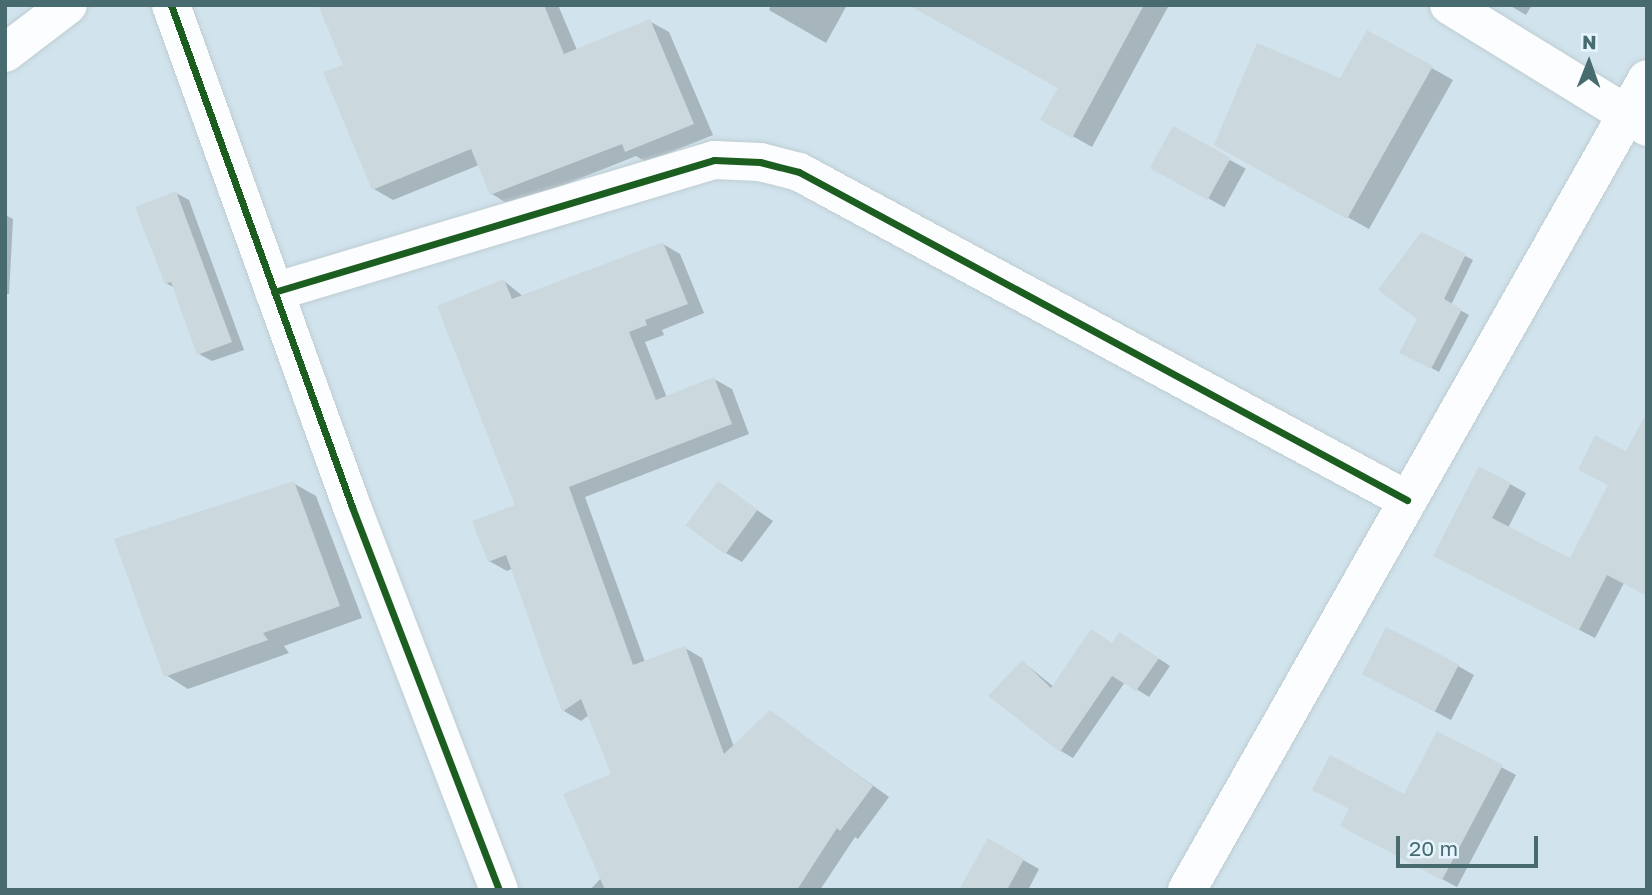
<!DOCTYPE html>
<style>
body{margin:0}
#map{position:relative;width:1652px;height:895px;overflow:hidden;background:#e5eff5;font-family:"Golos Text",sans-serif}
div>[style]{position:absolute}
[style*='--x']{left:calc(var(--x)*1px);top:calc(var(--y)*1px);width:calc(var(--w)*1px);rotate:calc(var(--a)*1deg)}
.residential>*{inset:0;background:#d1e3ed;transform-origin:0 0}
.shadow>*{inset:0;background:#0003;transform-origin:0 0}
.building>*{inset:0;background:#cbd9de;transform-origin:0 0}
.roads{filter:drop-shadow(0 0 2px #becdd1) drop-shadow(0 0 2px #becdd1)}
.minor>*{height:38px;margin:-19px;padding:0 19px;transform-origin:19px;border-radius:19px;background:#fbfdfe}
.cycleway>*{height:7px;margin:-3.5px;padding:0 3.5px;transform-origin:3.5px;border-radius:3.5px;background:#1b5e20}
span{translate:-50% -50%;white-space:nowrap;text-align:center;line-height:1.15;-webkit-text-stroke:6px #e5f5fe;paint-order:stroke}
.frame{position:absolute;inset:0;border:7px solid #486b6f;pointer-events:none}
.north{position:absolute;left:1554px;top:28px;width:70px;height:70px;-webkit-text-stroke:5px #e5f5fe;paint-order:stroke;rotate:1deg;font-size:19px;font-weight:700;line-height:28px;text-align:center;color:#486b6f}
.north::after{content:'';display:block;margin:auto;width:24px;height:32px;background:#486b6f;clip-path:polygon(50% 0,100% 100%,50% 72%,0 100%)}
.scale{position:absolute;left:1396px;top:836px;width:142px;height:32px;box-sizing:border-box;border:4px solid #486b6f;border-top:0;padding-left:9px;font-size:21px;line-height:24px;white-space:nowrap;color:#486b6f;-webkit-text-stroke:5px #e5f5fe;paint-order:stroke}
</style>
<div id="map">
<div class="residential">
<div style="left:5px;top:5px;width:1642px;height:885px"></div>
</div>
<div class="shadow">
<div style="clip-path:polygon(320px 5px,558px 5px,577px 50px,649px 21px,669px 32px,713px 135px,646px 162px,636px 156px,511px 206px,492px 194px,479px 165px,393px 200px,374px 189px,345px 66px)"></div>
<div style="clip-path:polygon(771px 5px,847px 5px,826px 43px,769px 10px)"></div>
<div style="clip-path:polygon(957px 5px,1169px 5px,1092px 147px,1042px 119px,1060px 87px)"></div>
<div style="clip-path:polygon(1509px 5px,1532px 5px,1526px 15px)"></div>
<div style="clip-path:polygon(1368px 32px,1453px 80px,1369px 229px,1216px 144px,1341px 81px)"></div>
<div style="left:1174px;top:129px;width:82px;height:44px;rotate:29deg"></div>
<div style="clip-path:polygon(176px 193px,189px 200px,244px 350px,212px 361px,199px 354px,175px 288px,166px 283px)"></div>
<div style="clip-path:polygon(5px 215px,13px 219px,9px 294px,5px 294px)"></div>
<div style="clip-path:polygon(1422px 234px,1473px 260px,1451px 305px,1469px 315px,1439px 372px,1401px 352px,1419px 319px)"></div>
<div style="clip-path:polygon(663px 244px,680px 254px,704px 313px,662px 330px,664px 335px,645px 342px,667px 398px,714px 379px,732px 389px,749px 434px,585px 497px,645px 662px,685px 648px,702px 658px,734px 747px,770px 712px,889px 797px,858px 839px,855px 837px,820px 890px,590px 890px,601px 878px,613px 775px,589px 715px,581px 721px,564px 711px,513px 568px,507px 571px,489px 561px,517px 506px,504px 281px,524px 297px)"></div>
<div style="clip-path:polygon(1647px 464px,1624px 583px,1595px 638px,1451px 564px,1510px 484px,1526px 493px,1508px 528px,1570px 560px)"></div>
<div style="clip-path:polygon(293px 483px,316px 496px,362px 618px,284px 646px,289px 653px,188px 689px,166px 675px)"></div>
<div style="clip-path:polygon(719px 484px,773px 521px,742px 562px,726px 553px)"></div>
<div style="clip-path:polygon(1132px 641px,1170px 666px,1149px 697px,1125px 682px,1073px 758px,1061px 751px,1023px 662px,1054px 687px,1113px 644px)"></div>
<div style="clip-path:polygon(1458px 666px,1474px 675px,1451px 720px,1379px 682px)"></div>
<div style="clip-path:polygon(1438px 733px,1516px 775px,1457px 887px,1357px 834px,1405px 796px)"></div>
<div style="clip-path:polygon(989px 841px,1039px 869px,1028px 890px,961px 890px)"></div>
</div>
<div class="building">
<div style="clip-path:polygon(318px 5px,544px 5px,564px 54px,650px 19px,694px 124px,625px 152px,622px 144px,490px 195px,471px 149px,372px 190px,323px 72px,343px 65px)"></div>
<div style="clip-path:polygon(908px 5px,1144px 5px,1072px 138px,1040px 120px,1058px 88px)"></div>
<div style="clip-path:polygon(1367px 30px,1433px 66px,1347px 219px,1214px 145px,1257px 43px,1340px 78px)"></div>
<div style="left:1173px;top:126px;width:66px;height:48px;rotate:29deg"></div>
<div style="clip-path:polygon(176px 191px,232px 342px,197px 355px,171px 282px,165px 284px,135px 207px)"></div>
<div style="clip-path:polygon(1421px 232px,1466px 254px,1444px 299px,1462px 309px,1431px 369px,1399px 353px,1417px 319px,1378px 290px)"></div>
<div style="clip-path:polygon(663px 242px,688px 304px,645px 320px,647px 325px,629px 332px,656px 400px,714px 377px,732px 424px,569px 487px,633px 665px,685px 646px,724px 754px,770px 710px,873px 786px,840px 831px,837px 828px,797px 890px,605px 890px,563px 794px,611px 774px,581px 699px,562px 712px,506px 555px,488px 562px,472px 521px,515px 505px,437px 306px,504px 279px,512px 299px)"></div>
<div style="clip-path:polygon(1647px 412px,1647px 596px,1607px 575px,1579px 630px,1433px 556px,1479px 466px,1511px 483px,1492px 518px,1570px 558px,1608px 485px,1578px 470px,1595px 435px,1626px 451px)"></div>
<div style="clip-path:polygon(294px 481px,340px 606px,263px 633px,268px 640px,164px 677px,114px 539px)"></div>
<div style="left:718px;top:481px;width:49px;height:55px;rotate:36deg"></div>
<div style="left:1386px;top:627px;width:82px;height:53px;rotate:27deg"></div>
<div style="clip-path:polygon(1091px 629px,1112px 643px,1119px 632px,1159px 658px,1136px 691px,1112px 676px,1060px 752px,988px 696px,1022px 660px,1051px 688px)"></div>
<div style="clip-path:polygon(1437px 731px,1503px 765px,1442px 880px,1340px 826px,1349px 809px,1312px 790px,1330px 755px,1404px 794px)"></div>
<div style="clip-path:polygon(988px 838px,1024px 859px,1007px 890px,959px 890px)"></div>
</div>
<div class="roads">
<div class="minor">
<div style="--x:171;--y:5;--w:534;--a:70.17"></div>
<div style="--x:352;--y:507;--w:410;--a:69"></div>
<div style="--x:1449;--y:5;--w:233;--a:31.6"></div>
<div style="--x:5;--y:53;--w:79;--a:-37.3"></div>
<div style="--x:274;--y:292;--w:459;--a:-16.7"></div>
<div style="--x:714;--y:160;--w:46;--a:2.5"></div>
<div style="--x:760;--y:162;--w:40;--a:14.4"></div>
<div style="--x:799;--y:172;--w:691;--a:28.35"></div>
<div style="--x:1187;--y:890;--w:932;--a:-60.44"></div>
</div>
</div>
<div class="cycleway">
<div style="--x:171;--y:5;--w:534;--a:70.17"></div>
<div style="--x:352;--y:507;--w:410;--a:69"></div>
<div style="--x:274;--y:292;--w:459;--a:-16.7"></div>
<div style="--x:714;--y:160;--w:46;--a:2.5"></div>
<div style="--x:760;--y:162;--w:40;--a:14.4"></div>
<div style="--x:799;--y:172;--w:691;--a:28.35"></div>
</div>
<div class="frame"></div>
<div class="north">N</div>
<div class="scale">20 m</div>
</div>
